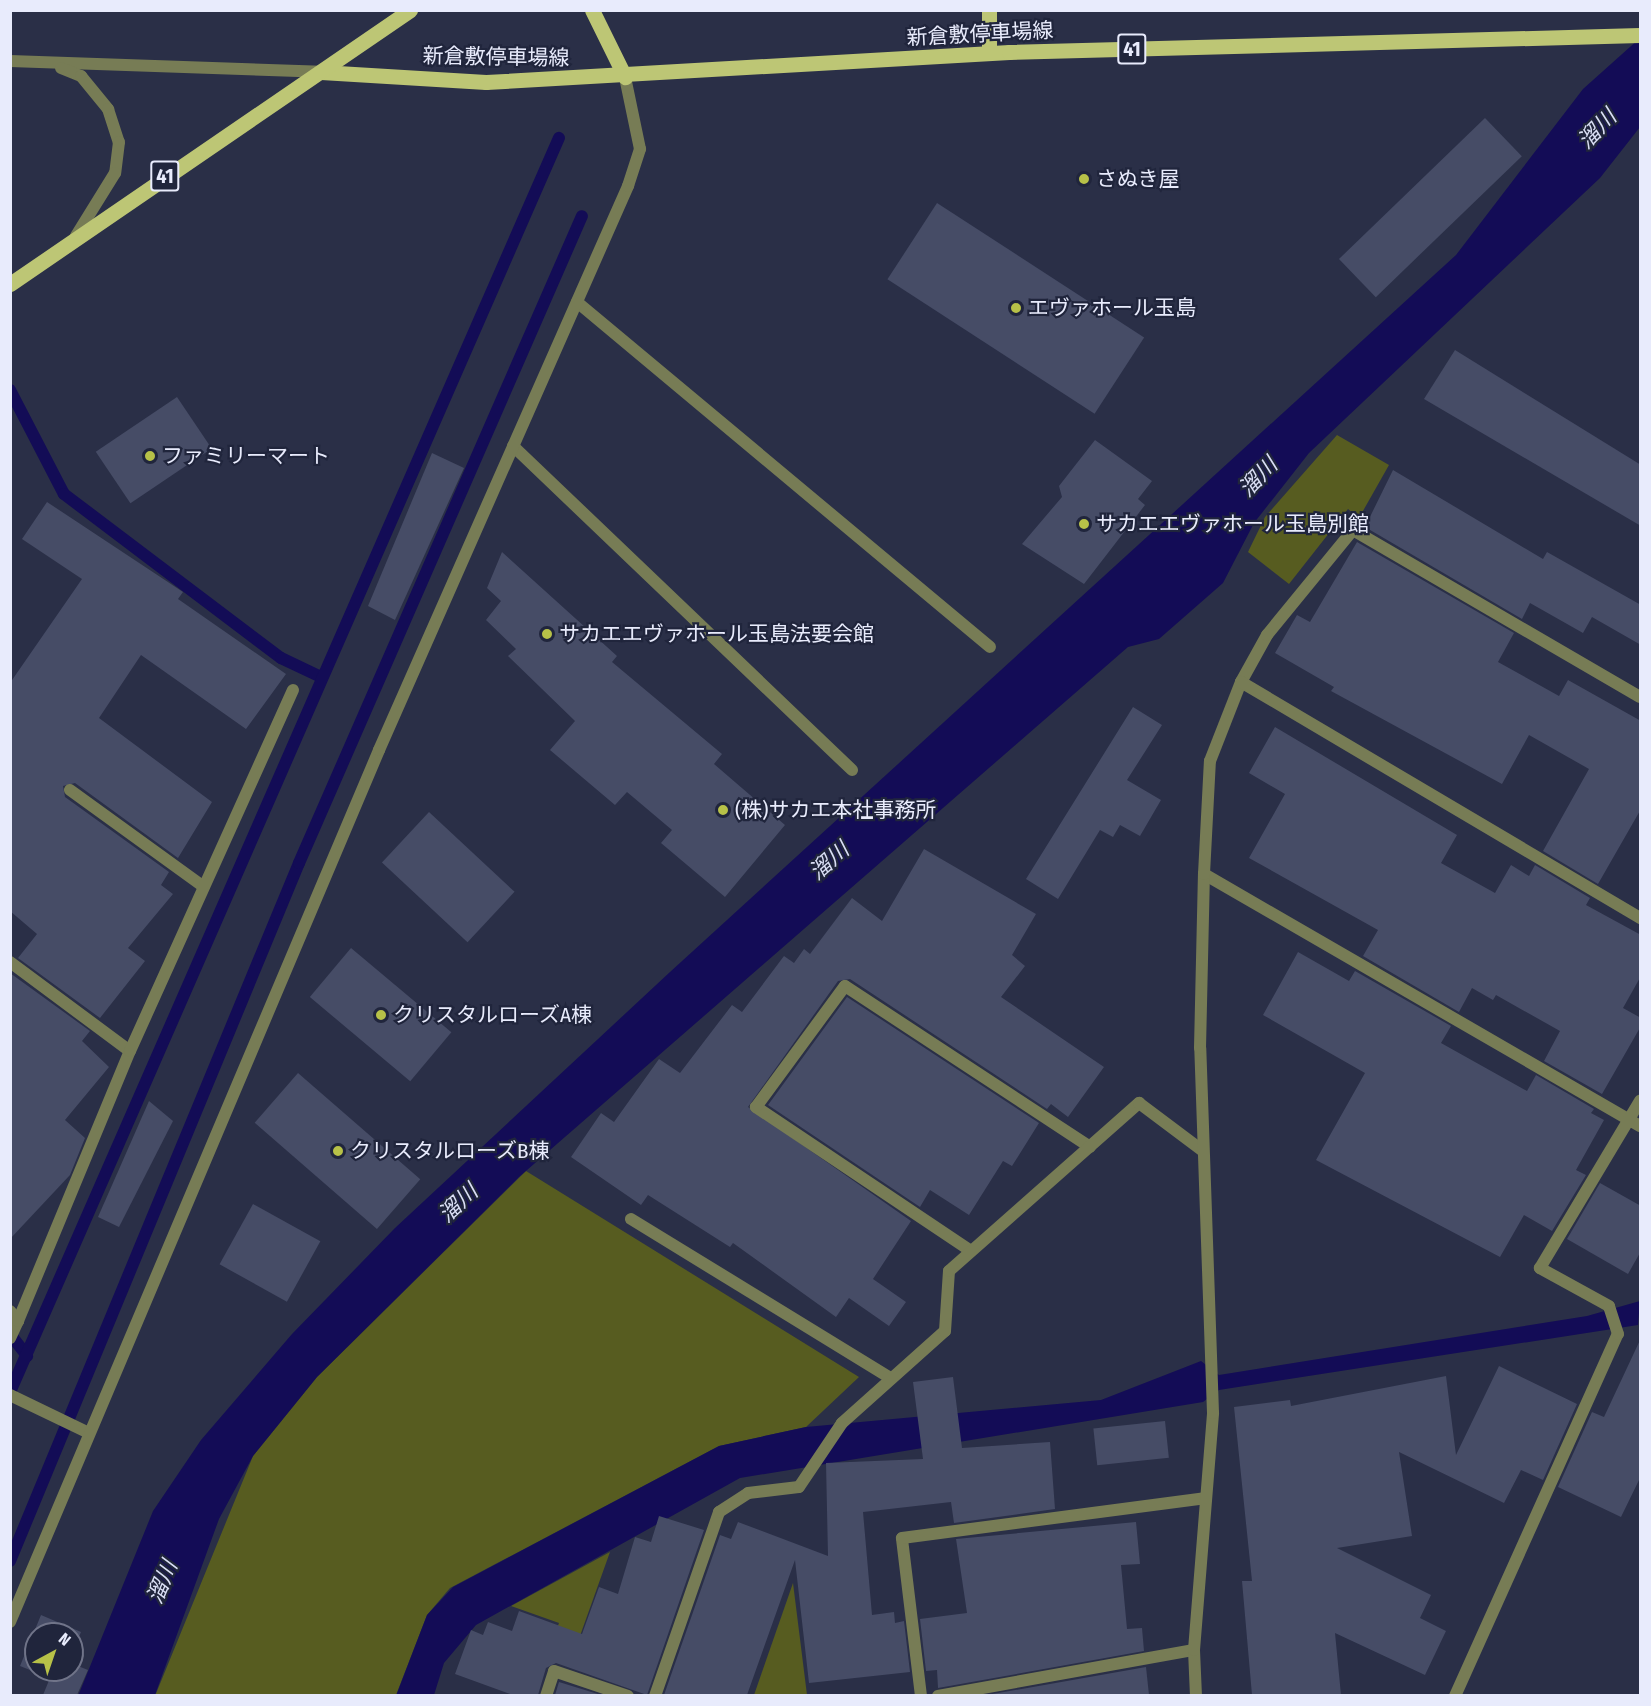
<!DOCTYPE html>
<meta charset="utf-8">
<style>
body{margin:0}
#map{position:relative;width:1651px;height:1706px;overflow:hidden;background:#2a2f47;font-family:"Fira Sans Condensed","Noto Sans JP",sans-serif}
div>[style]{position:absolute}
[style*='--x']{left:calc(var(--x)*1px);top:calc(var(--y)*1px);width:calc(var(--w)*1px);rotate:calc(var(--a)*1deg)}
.green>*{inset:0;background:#575c20}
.water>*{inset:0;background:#130c56}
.stream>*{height:12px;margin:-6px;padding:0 6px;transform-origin:6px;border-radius:6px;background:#130c56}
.building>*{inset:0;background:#464c66;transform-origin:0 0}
.minor>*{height:12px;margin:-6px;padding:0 6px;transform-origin:6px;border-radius:6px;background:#777c55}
.primary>*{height:15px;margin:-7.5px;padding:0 7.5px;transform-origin:7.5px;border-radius:7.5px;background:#bdc675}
.dots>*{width:16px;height:16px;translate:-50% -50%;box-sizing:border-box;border:3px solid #20253c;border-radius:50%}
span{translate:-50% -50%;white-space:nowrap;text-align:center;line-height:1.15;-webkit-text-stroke:4.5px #20253c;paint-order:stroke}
.shield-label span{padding:2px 4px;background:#20253c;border:2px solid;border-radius:4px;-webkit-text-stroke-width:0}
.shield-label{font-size:20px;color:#e8ebfc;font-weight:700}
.street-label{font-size:21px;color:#e8ebfc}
.poi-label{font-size:21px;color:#e8ebfc}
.left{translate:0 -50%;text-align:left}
.water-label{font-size:22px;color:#dadff5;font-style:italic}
.frame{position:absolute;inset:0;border:12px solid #e8ebfc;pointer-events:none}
.north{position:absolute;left:24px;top:1622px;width:60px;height:60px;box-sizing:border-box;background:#20253c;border:2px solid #707489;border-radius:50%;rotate:40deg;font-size:16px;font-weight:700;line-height:24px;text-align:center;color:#e8ebfc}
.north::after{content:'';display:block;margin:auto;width:21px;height:27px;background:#b7c148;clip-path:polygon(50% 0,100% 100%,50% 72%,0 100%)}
</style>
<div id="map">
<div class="green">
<div style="clip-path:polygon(1337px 435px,1389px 465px,1359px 518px,1348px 509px,1289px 584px,1248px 552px,1265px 517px)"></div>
<div style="clip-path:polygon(526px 1171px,859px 1377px,806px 1427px,719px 1446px,450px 1588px,427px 1615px,396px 1695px,155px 1696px,253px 1456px,317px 1377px)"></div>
<div style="clip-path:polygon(610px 1552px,571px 1661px,548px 1652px,559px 1623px,511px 1606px)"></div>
<div style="clip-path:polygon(793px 1583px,807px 1695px,754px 1695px)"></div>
</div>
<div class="water">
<div style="clip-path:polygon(1640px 38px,1640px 127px,1600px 178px,1309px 453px,1254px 523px,1223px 583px,1159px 639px,1128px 647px,519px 1177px,317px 1377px,253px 1456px,219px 1519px,155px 1695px,78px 1696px,153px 1511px,201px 1440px,292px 1334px,395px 1228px,670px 972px,1456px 255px,1583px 89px)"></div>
<div style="clip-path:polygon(1640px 1301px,1638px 1325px,1219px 1390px,1203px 1402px,740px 1478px,476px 1625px,444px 1663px,434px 1695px,396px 1696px,427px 1615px,453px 1587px,719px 1446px,806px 1427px,1101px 1400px,1201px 1361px,1219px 1375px,1587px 1316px)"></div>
</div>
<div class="stream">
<div style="--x:10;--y:390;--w:117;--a:62.6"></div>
<div style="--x:64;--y:494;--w:272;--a:37.1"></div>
<div style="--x:281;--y:658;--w:44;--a:25.4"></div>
<div style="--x:10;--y:1334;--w:28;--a:52"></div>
<div style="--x:10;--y:1392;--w:1369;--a:-66.36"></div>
<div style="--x:10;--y:1561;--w:755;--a:-67.51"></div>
<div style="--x:299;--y:863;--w:706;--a:-66.38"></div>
</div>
<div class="building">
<div style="left:1485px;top:118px;width:53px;height:203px;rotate:46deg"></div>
<div style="left:937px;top:203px;width:247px;height:91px;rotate:33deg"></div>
<div style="clip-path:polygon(1455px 350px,1641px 465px,1641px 526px,1424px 399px)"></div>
<div style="left:177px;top:397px;width:62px;height:98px;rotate:56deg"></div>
<div style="clip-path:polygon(1095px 440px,1152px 481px,1138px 499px,1145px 505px,1084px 584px,1022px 544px,1062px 497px,1059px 486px)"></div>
<div style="clip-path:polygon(432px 453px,464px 468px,395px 620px,368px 606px)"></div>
<div style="clip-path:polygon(1393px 470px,1543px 559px,1547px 552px,1641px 605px,1641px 645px,1592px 617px,1583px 633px,1530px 603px,1522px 619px,1365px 527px)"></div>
<div style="clip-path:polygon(47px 502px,183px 592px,178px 599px,286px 674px,246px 729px,141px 655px,99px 718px,212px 802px,178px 858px,75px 783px,63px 786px,65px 797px,169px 872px,161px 885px,173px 894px,128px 948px,145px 961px,100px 1018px,18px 958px,37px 934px,10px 911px,10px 683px,82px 579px,22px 539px)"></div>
<div style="clip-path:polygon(1357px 542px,1514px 633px,1498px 662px,1559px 696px,1568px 680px,1641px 721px,1641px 809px,1598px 884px,1543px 851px,1589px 769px,1529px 735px,1502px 784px,1331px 691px,1334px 687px,1275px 653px,1297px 615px,1310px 622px)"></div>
<div style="clip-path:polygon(502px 552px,617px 656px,612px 662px,722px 754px,714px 764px,785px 825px,725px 897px,661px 843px,672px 830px,627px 792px,615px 805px,550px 750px,575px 721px,508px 656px,516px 649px,486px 620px,501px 601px,487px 588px)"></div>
<div style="clip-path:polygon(1133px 707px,1162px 725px,1127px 780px,1161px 800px,1140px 836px,1120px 825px,1113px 837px,1100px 830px,1058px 899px,1026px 879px)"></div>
<div style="clip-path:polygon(1275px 727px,1457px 835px,1441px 863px,1495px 893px,1511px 865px,1529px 876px,1535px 865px,1590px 898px,1586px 905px,1641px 935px,1641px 976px,1623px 1008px,1641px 1018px,1641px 1026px,1602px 1094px,1544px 1061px,1560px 1031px,1496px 995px,1493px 1000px,1472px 988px,1459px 1012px,1363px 956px,1378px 930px,1249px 858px,1285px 794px,1249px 773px)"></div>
<div style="left:429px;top:812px;width:117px;height:69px;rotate:43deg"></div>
<div style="clip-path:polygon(924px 849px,1036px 914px,1012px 955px,1025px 966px,1001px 997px,1104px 1067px,1068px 1117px,1051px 1104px,1047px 1109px,850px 979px,838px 981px,748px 1107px,911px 1221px,873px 1279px,906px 1302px,889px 1326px,849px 1298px,836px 1317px,733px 1243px,730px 1247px,648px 1195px,641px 1205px,571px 1157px,601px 1113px,614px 1122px,659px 1059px,680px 1073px,732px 1005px,742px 1012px,784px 956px,794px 963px,804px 949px,810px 954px,852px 898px,882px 921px)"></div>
<div style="left:351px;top:948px;width:131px;height:64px;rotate:40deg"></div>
<div style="clip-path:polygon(1298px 952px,1349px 981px,1355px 971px,1451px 1026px,1441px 1043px,1527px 1091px,1536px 1075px,1594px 1109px,1591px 1113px,1604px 1120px,1576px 1170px,1586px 1175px,1552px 1231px,1524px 1215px,1500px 1257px,1316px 1160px,1365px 1073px,1263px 1015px)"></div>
<div style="clip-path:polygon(10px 973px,90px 1031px,82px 1041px,109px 1067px,65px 1120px,85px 1138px,70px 1175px,10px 1239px)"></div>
<div style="clip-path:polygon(847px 997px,1039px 1123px,1012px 1166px,1003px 1161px,969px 1215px,930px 1190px,920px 1207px,768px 1105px)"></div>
<div style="left:298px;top:1073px;width:162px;height:66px;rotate:41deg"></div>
<div style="clip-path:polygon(149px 1101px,173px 1121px,119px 1227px,98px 1217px)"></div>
<div style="clip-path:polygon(1600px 1183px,1641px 1206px,1641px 1251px,1628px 1274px,1567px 1239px)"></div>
<div style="left:253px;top:1204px;width:77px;height:69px;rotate:29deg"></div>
<div style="clip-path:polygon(1641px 1338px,1641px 1476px,1621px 1517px,1558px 1487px,1592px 1412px,1604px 1417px)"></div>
<div style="clip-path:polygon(1499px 1366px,1577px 1404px,1543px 1480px,1521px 1470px,1504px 1503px,1399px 1452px,1412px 1536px,1337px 1548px,1431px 1595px,1420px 1618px,1446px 1631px,1425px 1675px,1335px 1633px,1341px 1695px,1252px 1695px,1242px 1581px,1252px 1581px,1234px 1407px,1290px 1400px,1291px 1406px,1446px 1376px,1456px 1455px)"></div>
<div style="clip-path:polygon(953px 1377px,962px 1448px,1050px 1442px,1055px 1509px,954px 1523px,951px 1502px,863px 1512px,872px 1615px,894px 1612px,895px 1623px,904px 1621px,910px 1672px,809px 1683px,795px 1560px,747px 1695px,664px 1695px,720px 1535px,731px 1539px,738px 1522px,828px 1556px,826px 1463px,923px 1459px,913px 1382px)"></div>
<div style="left:1165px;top:1421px;width:37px;height:72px;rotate:84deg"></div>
<div style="clip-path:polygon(659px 1516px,704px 1530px,647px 1695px,556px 1663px,546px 1668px,538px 1695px,513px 1695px,455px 1674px,471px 1630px,483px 1635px,488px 1622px,512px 1631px,519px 1611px,582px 1634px,599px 1587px,618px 1594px,635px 1537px,651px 1542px)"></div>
<div style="clip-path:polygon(1136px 1522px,1140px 1564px,1121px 1565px,1127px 1629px,1142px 1628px,1144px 1651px,938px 1688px,937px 1670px,926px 1671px,920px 1619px,967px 1613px,956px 1539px)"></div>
<div style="clip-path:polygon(evenodd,41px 1615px,81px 1632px,73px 1651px,82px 1655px,78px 1666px,88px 1670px,77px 1695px,43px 1695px,50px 1678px,20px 1666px,41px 1615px,36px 1634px,72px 1634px,72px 1670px,36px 1670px,36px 1634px)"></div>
<div style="clip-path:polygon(1146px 1667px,1149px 1695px,987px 1695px)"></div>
<div style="clip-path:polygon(559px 1682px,601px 1695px,555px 1695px)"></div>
</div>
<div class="minor">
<div style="--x:10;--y:61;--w:311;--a:2"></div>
<div style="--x:61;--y:68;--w:22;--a:22"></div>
<div style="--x:81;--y:76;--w:43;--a:50.7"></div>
<div style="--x:108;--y:109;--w:35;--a:72"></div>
<div style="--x:119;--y:142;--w:31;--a:97"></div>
<div style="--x:115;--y:173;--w:74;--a:121.8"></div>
<div style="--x:577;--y:302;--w:538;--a:39.87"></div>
<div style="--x:513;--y:446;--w:469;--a:43.7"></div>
<div style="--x:1241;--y:682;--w:54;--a:-61"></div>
<div style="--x:1267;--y:635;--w:136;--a:-50.7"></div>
<div style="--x:1353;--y:530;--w:332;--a:30.2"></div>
<div style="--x:70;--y:790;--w:165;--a:35.9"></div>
<div style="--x:1204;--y:874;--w:504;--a:30.03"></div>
<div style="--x:10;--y:962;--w:149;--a:36.6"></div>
<div style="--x:631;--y:1219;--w:304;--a:31.5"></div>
<div style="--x:971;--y:1251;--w:259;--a:-146.2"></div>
<div style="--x:756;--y:1107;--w:150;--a:-53.7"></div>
<div style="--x:845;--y:986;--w:293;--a:33.3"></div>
<div style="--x:10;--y:1311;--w:13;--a:51"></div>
<div style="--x:18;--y:1321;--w:19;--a:115"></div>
<div style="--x:18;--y:1321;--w:292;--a:-67.5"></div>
<div style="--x:130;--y:1051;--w:396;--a:-65.7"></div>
<div style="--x:10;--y:1395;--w:85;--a:25.7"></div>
<div style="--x:10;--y:1622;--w:947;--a:-67.06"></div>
<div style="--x:379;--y:750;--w:617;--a:-66.18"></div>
<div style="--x:628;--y:186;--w:39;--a:-72"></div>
<div style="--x:640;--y:149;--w:74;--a:-101.8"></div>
<div style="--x:546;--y:1696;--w:26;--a:-72"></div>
<div style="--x:554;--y:1671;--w:78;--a:18.7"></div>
<div style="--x:655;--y:1696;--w:195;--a:-70.8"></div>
<div style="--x:719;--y:1512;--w:35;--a:-33"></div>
<div style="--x:748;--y:1493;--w:51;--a:-6.7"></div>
<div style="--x:799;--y:1487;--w:77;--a:-56.1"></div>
<div style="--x:842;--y:1423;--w:138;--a:-41.8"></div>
<div style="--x:945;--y:1331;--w:60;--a:-86.2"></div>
<div style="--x:949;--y:1271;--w:254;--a:-41.5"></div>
<div style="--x:1139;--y:1103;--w:80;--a:36.9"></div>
<div style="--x:921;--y:1696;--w:159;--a:-96.9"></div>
<div style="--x:902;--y:1538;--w:305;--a:-7.5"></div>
<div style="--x:938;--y:1696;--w:260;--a:-10.2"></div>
<div style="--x:1196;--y:1696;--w:46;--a:-92.5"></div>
<div style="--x:1194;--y:1650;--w:238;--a:-85.4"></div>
<div style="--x:1213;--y:1413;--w:365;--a:-92"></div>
<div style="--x:1200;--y:1048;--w:174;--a:-88.7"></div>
<div style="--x:1204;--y:874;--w:113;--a:-87"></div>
<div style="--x:1210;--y:761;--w:85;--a:-68.6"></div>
<div style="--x:1241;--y:682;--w:464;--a:30.6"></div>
<div style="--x:1455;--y:1696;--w:397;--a:-65.8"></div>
<div style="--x:1618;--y:1334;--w:29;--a:-108"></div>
<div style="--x:1609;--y:1306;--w:79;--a:-151.2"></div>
<div style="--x:1540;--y:1268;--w:195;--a:-59.1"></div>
</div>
<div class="primary">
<div style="--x:592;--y:10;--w:75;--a:63.8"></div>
<div style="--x:989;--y:53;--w:43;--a:-90"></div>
<div style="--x:321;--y:72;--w:165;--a:3.5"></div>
<div style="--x:486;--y:82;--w:524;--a:-3.28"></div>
<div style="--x:1009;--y:52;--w:631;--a:-1.54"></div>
<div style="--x:10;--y:284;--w:485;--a:-34.4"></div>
</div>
<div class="dots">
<div style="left:1084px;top:179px;background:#b7c148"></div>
<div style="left:1016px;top:308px;background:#b7c148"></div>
<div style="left:150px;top:456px;background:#b7c148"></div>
<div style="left:1084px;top:524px;background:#b7c148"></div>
<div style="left:547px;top:634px;background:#b7c148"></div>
<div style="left:723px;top:810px;background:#b7c148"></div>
<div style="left:381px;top:1015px;background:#b7c148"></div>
<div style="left:338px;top:1151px;background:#b7c148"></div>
</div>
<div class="shield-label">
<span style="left:1132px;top:49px">41</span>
<span style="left:165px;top:176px">41</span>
</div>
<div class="street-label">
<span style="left:980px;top:34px;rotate:-3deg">新倉敷停車場線</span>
<span style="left:496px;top:57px;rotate:1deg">新倉敷停車場線</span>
</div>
<div class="poi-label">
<span class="left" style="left:1096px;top:179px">さぬき屋</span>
<span class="left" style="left:1028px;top:308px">エヴァホール玉島</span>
<span class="left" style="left:162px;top:456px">ファミリーマート</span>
<span class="left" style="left:1096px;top:524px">サカエエヴァホール玉島別館</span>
<span class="left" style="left:559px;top:634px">サカエエヴァホール玉島法要会館</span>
<span class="left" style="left:735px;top:810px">(株)サカエ本社事務所</span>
<span class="left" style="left:393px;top:1015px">クリスタルローズA棟</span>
<span class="left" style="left:350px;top:1151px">クリスタルローズB棟</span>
</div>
<div class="water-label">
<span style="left:1597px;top:129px;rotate:-46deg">溜川</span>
<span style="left:1258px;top:477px;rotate:-46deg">溜川</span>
<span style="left:829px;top:861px;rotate:-41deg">溜川</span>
<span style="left:458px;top:1203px;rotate:-43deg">溜川</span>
<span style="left:162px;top:1582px;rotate:-67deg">溜川</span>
</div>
<div class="frame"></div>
<div class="north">N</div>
</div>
